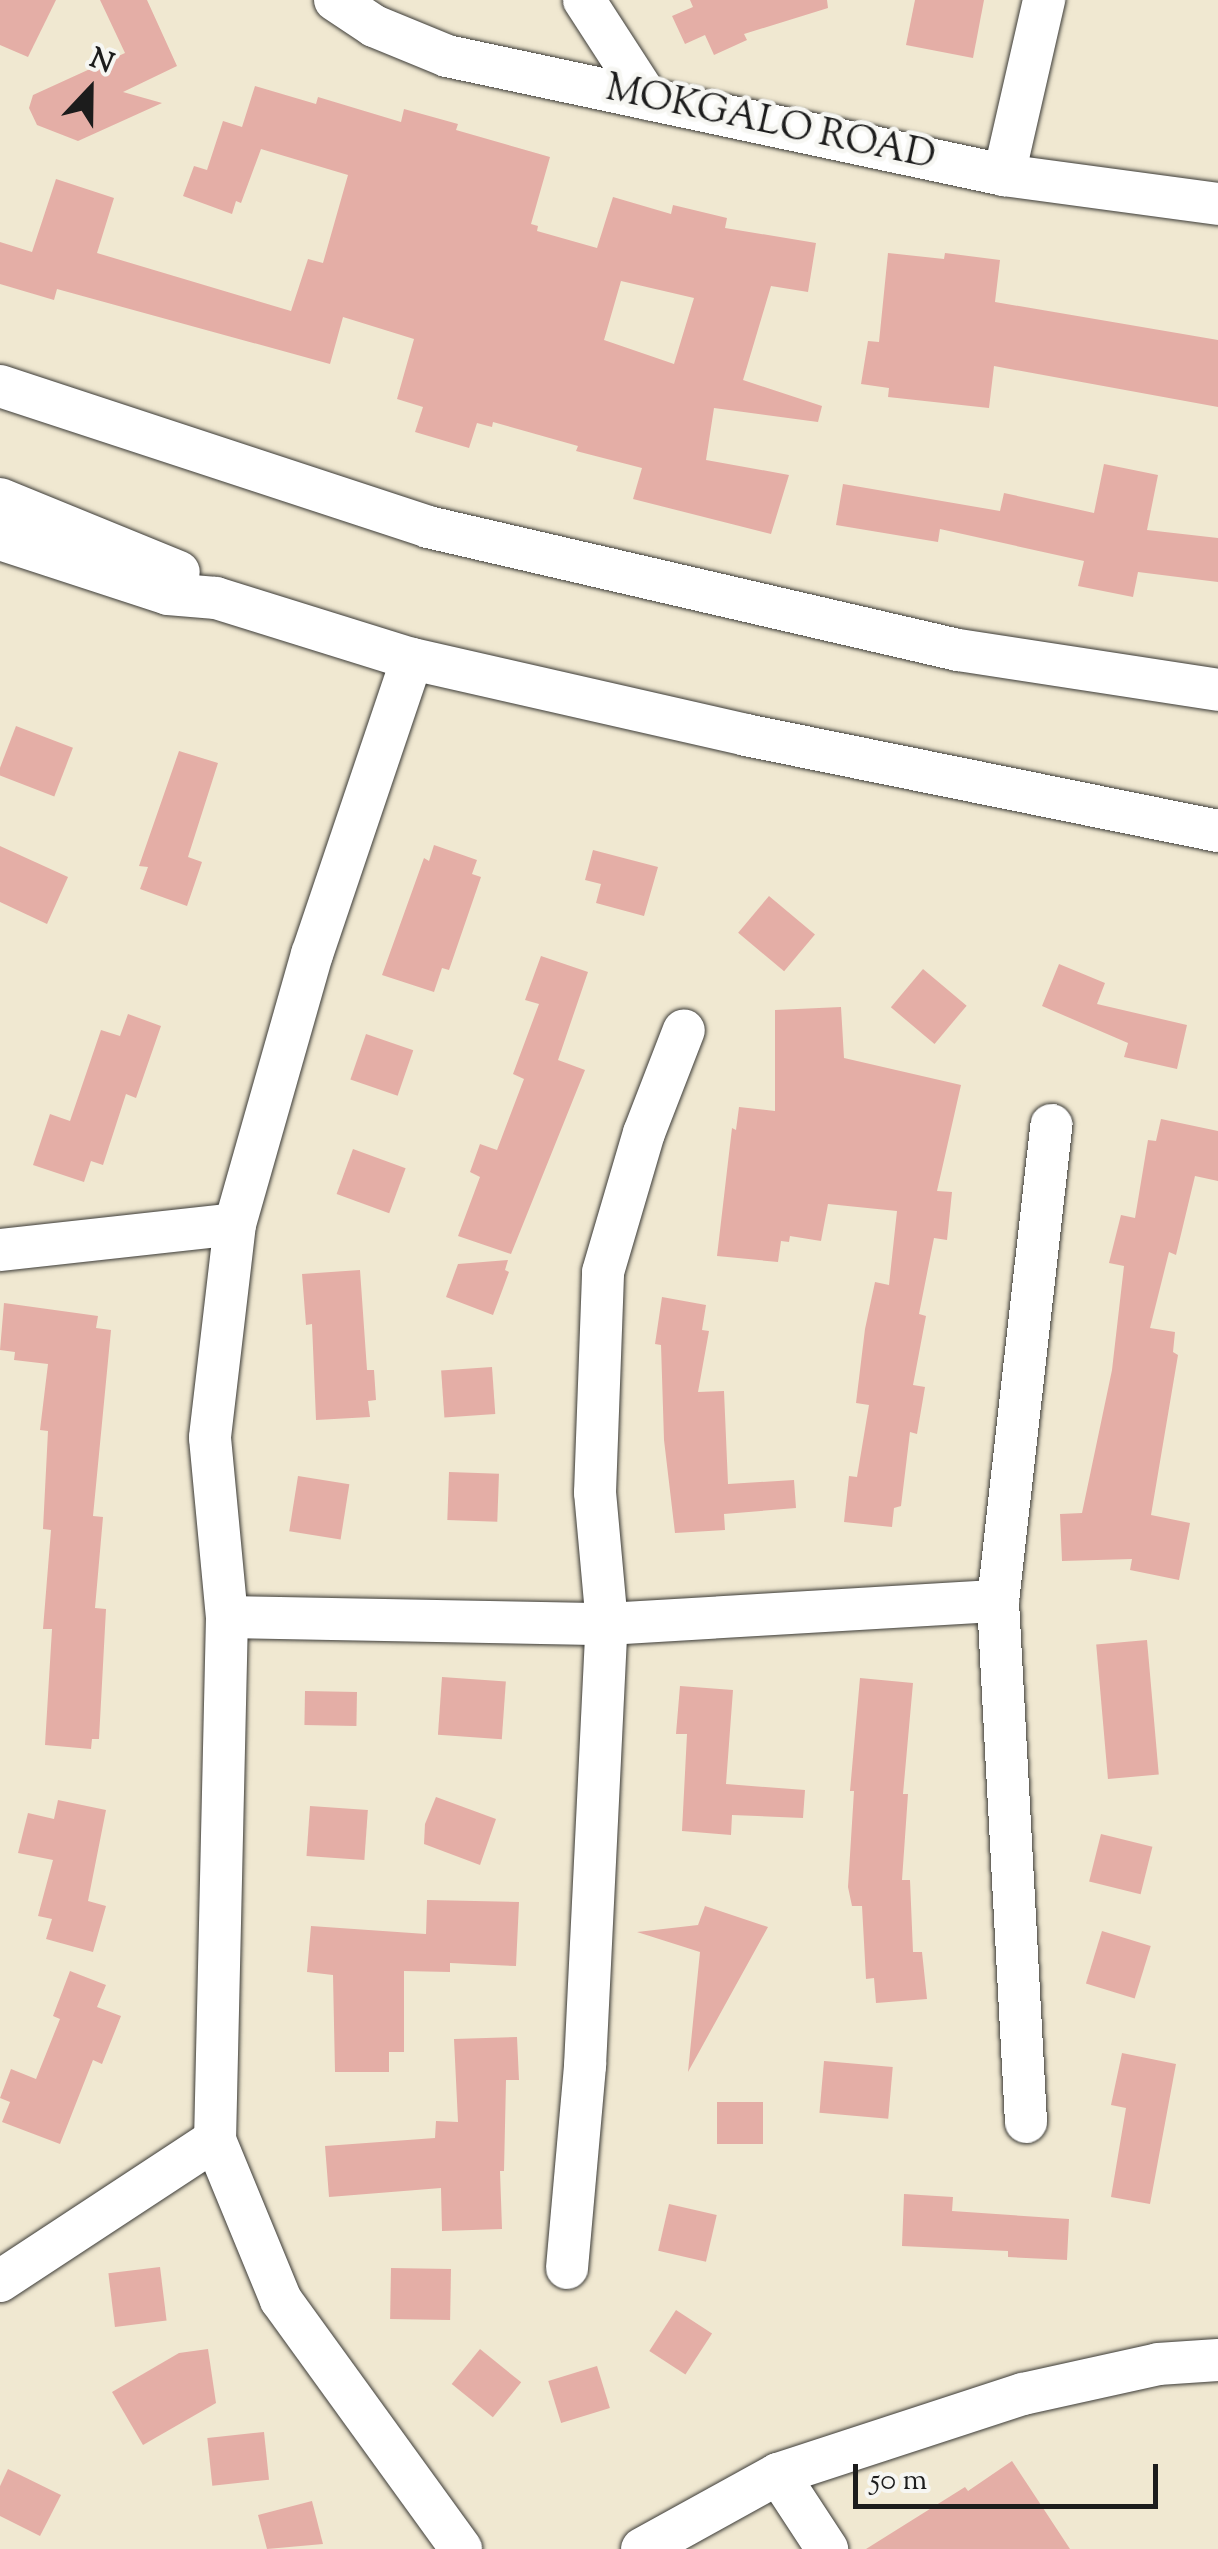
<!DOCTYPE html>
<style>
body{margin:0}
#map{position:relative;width:1218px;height:2549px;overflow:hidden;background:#f0e8d1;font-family:"Sorts Mill Goudy",serif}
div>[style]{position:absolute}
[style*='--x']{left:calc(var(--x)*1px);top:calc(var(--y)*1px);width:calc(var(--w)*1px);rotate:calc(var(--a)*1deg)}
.building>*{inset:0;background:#e4aea6;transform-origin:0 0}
.roads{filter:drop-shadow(0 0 2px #3c3b37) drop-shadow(0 0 2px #3c3b37)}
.minor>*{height:42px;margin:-21px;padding:0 21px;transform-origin:21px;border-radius:21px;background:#fff}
span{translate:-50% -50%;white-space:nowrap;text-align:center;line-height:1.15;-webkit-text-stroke:9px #f6f6f2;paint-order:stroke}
.street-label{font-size:38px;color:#1c1c1c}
.north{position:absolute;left:40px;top:40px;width:100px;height:100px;-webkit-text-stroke:8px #f6f6f2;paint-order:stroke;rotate:22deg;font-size:28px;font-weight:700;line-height:40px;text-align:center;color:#1c1c1c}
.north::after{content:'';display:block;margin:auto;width:35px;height:45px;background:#1c1c1c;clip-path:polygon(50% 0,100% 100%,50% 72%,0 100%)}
.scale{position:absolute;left:853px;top:2464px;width:305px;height:45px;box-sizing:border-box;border:5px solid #1c1c1c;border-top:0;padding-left:12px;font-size:30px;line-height:35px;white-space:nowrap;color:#1c1c1c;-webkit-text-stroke:8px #f6f6f2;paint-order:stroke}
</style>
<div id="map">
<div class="building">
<div style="clip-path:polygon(0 0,56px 0,28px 57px,0 45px)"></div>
<div style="clip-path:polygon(100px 0,147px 0,177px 66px,123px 92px,162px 103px,78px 141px,37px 125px,29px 108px,33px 95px,125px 53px)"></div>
<div style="clip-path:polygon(690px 0,827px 0,828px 8px,744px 34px,747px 40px,714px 55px,705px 35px,685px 44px,672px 16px,693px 7px)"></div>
<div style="clip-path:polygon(915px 0,984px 0,973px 58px,906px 45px)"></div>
<div style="clip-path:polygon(evenodd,255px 86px,316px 104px,318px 97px,401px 122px,404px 109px,458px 124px,456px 130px,550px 157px,531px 224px,538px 226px,537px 231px,597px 248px,613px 197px,671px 214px,673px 205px,727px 218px,725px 228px,816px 243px,808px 292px,771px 286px,743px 380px,822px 406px,818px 422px,714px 408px,706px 460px,789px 475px,771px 534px,633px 499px,642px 468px,576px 451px,578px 446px,493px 422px,492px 427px,477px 423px,469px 448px,415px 432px,423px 407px,397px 399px,414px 339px,343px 317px,330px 364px,57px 289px,54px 300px,0 284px,0 242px,32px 252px,56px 179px,114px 198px,97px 253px,291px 311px,308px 259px,323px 263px,348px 175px,261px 149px,241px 203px,236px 201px,232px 214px,183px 196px,194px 166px,207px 170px,223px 121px,242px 127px,255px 86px,621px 281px,694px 298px,674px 364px,604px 340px,621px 281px)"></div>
<div style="clip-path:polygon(888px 253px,944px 259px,945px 253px,1000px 260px,995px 302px,1218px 340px,1218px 407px,994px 366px,989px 408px,888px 397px,889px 388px,861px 384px,868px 341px,879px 342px)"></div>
<div style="clip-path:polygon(1104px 464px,1158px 475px,1147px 530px,1218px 538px,1218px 582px,1138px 572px,1133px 597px,1078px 586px,1084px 561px,940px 529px,938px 542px,836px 525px,843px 484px,1000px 511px,1004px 493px,1094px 513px)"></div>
<div style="left:16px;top:726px;width:61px;height:52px;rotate:21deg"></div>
<div style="clip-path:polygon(179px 751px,218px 763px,188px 857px,202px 862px,187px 906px,140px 889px,148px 867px,139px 866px)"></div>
<div style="clip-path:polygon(434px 845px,477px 860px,472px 874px,481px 877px,449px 970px,442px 968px,434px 992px,382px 975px,424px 858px,429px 861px)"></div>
<div style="clip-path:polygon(0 846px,68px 877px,47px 924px,0 902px)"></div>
<div style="clip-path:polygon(593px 850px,658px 867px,644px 916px,596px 903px,601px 884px,585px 880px)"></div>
<div style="left:769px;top:896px;width:60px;height:48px;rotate:40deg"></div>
<div style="clip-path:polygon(541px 956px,588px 972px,558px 1060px,585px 1070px,511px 1254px,458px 1236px,480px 1177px,470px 1172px,480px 1144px,497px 1150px,524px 1079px,513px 1074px,539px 1004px,525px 1000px)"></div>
<div style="clip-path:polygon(1059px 964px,1105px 983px,1097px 1004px,1187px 1025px,1177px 1069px,1124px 1057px,1128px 1043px,1042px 1006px)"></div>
<div style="left:923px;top:969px;width:57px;height:50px;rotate:40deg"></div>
<div style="clip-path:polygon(841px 1007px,844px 1058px,961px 1085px,937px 1191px,952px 1192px,947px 1240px,934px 1238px,919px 1314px,926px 1316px,913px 1385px,925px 1387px,917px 1434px,910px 1432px,901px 1506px,894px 1508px,892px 1527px,844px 1522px,849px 1476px,857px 1477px,869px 1405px,856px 1403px,865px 1329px,875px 1282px,889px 1285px,897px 1211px,828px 1204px,821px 1241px,790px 1236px,789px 1242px,781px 1241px,778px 1262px,717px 1256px,732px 1128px,736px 1130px,739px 1107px,775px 1111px,775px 1010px)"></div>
<div style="clip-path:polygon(128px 1014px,161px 1026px,136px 1098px,126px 1094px,103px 1165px,91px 1161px,84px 1182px,33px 1165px,50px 1114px,70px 1121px,101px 1030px,120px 1036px)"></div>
<div style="left:366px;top:1034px;width:50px;height:48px;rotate:19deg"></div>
<div style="clip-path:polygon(1161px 1119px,1218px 1131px,1218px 1181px,1195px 1176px,1176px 1255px,1169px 1252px,1150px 1328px,1175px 1332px,1173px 1352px,1178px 1355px,1151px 1515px,1190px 1523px,1179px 1580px,1130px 1570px,1132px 1559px,1062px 1561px,1060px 1514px,1082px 1513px,1112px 1370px,1124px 1266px,1109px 1263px,1121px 1215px,1135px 1218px,1148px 1140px,1156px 1141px)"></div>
<div style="left:353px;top:1149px;width:56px;height:48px;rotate:20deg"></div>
<div style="clip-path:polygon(508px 1260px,505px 1270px,509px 1272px,493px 1315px,446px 1297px,458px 1264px)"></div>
<div style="clip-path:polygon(360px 1270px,367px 1370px,374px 1370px,376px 1400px,368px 1401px,370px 1417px,316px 1420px,312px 1324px,306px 1325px,302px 1274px)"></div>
<div style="clip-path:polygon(662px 1297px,706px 1305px,702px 1330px,709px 1331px,698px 1392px,724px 1391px,728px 1484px,794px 1480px,796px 1508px,724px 1514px,725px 1530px,675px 1533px,664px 1440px,661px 1345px,655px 1344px)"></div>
<div style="clip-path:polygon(4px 1303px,98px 1316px,96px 1328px,111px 1330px,93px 1516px,103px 1517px,95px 1608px,106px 1609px,99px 1739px,92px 1739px,91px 1749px,45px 1745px,52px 1629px,43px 1629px,51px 1530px,43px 1529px,48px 1431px,40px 1430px,48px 1364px,14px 1360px,15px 1352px,0 1350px)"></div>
<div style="left:492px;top:1367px;width:47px;height:51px;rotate:86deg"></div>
<div style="left:449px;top:1472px;width:50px;height:48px;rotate:2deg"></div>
<div style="left:298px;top:1476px;width:52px;height:56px;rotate:9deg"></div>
<div style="left:1147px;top:1640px;width:135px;height:51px;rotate:85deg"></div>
<div style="left:442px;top:1677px;width:64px;height:58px;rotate:4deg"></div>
<div style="clip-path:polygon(860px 1678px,913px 1683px,903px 1794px,908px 1794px,902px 1880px,910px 1880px,913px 1952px,922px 1952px,927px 1999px,876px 2003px,874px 1978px,866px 1979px,862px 1906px,852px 1906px,848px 1887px,854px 1791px,850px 1791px)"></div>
<div style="clip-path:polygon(680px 1686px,733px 1690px,726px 1784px,805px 1790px,803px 1818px,732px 1815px,731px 1835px,682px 1831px,687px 1734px,676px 1734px)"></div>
<div style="left:305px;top:1691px;width:52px;height:34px;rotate:1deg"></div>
<div style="clip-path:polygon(436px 1797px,496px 1819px,480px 1865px,424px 1844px,425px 1824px)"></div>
<div style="clip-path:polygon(58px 1800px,106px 1810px,88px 1901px,106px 1906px,93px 1952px,46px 1939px,52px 1919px,38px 1916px,53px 1860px,18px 1853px,28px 1813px,54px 1819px)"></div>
<div style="left:310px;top:1806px;width:58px;height:50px;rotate:4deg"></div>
<div style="left:1101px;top:1834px;width:53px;height:49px;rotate:14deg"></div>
<div style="clip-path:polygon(427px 1900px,519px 1902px,516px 1966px,450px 1963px,450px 1972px,404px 1971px,404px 2052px,389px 2052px,389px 2072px,335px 2072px,333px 1975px,307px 1972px,311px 1926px,426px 1934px)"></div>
<div style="clip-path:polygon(705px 1906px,768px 1927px,688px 2072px,700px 1952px,637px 1932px,698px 1925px)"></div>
<div style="left:1102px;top:1931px;width:51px;height:55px;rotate:17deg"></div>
<div style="clip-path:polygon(70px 1971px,106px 1985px,97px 2007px,121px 2016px,102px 2064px,93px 2060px,60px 2144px,2px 2122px,10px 2102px,0 2098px,11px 2069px,36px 2079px,60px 2019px,53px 2016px)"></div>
<div style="clip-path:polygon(517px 2037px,519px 2080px,506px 2080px,504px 2171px,500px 2171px,502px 2229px,442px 2231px,441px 2188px,329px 2197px,325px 2146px,435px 2138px,436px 2121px,458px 2122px,454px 2039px)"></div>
<div style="clip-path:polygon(1122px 2053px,1176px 2064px,1150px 2204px,1111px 2197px,1126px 2108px,1111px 2105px)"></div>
<div style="left:824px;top:2061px;width:69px;height:52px;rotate:5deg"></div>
<div style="left:717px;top:2102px;width:46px;height:42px"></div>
<div style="clip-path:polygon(904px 2194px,953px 2197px,952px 2211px,1069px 2219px,1067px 2260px,1008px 2257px,1008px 2251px,902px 2246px)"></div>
<div style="left:669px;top:2204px;width:49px;height:48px;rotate:13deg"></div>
<div style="left:160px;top:2267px;width:54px;height:52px;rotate:83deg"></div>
<div style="left:391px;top:2268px;width:60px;height:51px;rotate:1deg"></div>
<div style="left:676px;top:2310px;width:43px;height:49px;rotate:33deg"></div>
<div style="clip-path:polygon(208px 2349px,216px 2403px,143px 2445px,112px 2392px,179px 2353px)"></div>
<div style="left:480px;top:2349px;width:53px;height:45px;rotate:39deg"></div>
<div style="left:597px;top:2366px;width:44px;height:51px;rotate:73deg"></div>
<div style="left:264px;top:2432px;width:48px;height:57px;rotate:84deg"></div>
<div style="clip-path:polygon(1012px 2461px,1070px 2549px,866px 2549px,965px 2487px,968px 2491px)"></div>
<div style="clip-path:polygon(8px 2469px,61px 2495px,40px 2536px,0 2516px,0 2486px)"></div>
<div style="clip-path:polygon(312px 2501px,323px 2544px,267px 2549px,258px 2515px)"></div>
</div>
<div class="roads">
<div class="minor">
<div style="--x:335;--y:0;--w:47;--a:33.7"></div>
<div style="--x:374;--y:26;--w:79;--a:22.3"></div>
<div style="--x:447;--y:56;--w:570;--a:12.06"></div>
<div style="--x:1004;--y:175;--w:216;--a:7.7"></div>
<div style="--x:584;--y:0;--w:118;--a:57.1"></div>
<div style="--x:1004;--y:175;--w:180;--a:-77.1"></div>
<div style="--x:0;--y:386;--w:451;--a:18.2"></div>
<div style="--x:428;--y:527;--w:544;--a:13.07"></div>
<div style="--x:958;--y:650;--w:263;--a:8.7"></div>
<div style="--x:0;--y:499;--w:193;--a:22.2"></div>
<div style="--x:0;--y:539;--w:177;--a:18.1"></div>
<div style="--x:168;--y:594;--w:48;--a:4.8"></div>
<div style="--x:216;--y:598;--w:205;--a:17.3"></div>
<div style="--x:412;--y:659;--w:343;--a:12.8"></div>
<div style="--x:746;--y:735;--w:482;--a:11.5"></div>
<div style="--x:412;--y:659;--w:311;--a:108.7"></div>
<div style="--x:312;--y:954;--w:281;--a:105.9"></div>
<div style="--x:235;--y:1224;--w:215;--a:96.7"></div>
<div style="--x:210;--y:1438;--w:180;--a:84.6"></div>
<div style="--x:227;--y:1617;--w:523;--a:91.31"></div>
<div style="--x:215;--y:2140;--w:173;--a:67.6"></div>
<div style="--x:281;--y:2300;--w:307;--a:54.1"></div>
<div style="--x:0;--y:1250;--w:236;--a:-6.3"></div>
<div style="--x:227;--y:1617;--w:380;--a:1.1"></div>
<div style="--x:607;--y:1624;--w:392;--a:-3.4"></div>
<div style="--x:1026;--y:2122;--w:522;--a:-93.08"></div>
<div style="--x:998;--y:1601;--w:479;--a:-83.6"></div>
<div style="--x:567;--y:2268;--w:203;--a:-84.9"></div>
<div style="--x:585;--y:2066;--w:443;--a:-87.2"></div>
<div style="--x:607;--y:1624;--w:132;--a:-95.2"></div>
<div style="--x:595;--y:1493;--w:221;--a:-87.9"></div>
<div style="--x:603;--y:1272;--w:145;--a:-73.6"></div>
<div style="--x:644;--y:1133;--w:110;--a:-68.8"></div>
<div style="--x:0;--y:2281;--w:257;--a:-33.3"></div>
<div style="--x:778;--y:2474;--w:90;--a:56.8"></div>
<div style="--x:642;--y:2549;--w:155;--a:-28.9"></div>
<div style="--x:778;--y:2474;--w:258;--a:-18.1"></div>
<div style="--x:1023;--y:2394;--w:138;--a:-12.5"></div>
<div style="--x:1158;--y:2364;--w:60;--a:-3.8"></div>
</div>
</div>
<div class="street-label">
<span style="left:770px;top:125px;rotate:12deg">MOKGALO ROAD</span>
</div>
<div class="north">N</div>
<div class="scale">50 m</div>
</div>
